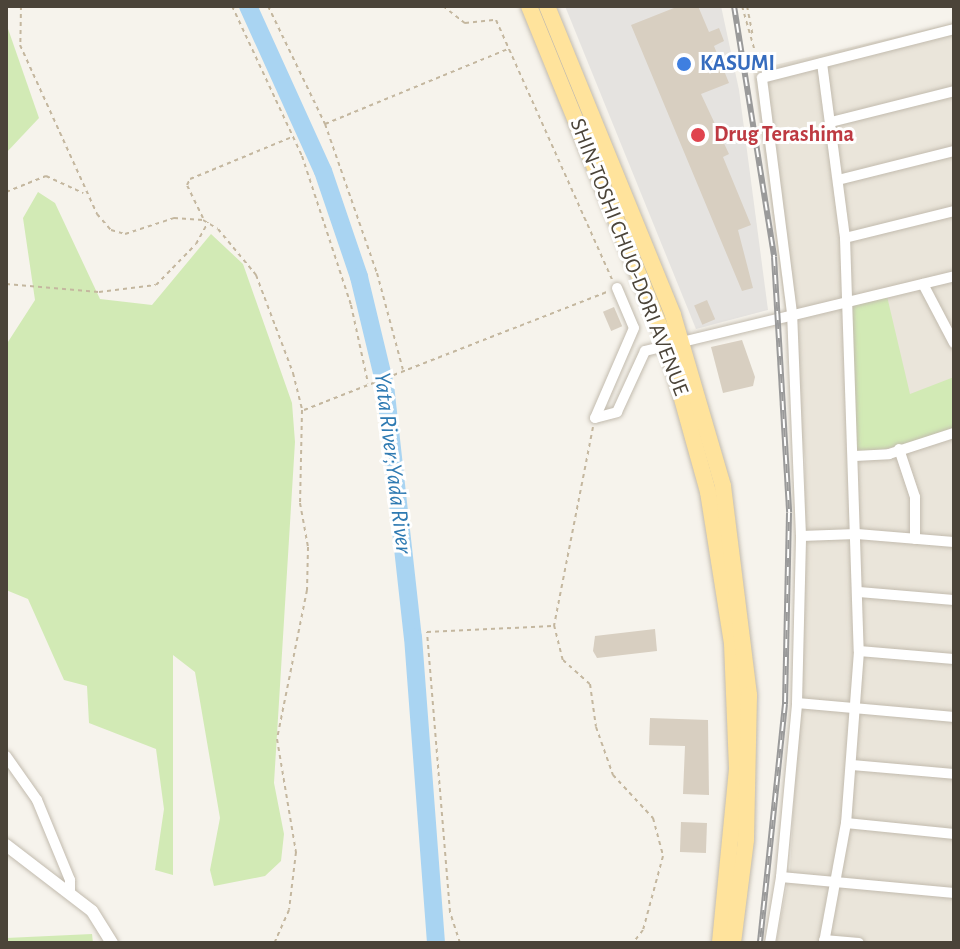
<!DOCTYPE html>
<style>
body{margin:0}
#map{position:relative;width:960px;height:949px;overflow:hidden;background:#f6f3ec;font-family:"Alegreya Sans",sans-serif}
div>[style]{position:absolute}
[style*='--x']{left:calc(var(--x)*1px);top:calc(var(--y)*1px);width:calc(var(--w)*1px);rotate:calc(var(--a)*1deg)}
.residential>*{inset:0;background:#eae5da}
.green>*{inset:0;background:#d2eab5}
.parking>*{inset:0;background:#e5e3e0}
.river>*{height:18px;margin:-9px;padding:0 9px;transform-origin:9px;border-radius:9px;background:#a9d4f2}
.building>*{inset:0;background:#d8cfc1;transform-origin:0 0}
.path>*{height:2px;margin-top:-1px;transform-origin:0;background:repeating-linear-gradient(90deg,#c4b79f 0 4px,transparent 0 8px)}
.roads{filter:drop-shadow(0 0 2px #c2bbae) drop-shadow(0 0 2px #c2bbae)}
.minor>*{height:10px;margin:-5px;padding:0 5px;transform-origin:5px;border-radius:5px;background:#fff}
.tertiary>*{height:12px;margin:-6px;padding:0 6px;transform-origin:6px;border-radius:6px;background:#fff}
.primary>*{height:16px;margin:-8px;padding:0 8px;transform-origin:8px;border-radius:8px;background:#ffe39c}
.rail>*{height:6px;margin-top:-3px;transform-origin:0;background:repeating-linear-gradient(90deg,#fff 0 9px,#9a9a9a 0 18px);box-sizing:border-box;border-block:2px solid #9a9a9a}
.dots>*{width:22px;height:22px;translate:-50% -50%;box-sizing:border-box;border:4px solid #fff;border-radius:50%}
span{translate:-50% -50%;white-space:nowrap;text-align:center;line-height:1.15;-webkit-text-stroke:6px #fff;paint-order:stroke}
.shop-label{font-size:22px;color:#366cbe;font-weight:700}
.left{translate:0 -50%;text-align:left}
.health-label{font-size:22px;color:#be3a42;font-weight:700}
.street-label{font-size:22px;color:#4b4439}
.water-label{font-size:24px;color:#2e7ab2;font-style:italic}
.frame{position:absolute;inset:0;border:8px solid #4b4439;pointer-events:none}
</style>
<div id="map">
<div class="residential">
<div style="clip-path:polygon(954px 23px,954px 943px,776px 943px,790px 870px,803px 628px,805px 459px,753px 70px)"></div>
</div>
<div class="green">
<div style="clip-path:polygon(6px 23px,39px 118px,6px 153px)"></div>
<div style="clip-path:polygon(38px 192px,55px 203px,100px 299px,152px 305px,211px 234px,243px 264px,292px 403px,295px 442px,274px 783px,284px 834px,281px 861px,265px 876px,214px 886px,210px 870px,220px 818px,195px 672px,173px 655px,173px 875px,155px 870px,164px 809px,156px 749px,89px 723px,87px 686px,64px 680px,28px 599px,6px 590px,6px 345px,35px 300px,23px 218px)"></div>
<div style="clip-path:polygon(886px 292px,910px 394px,954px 377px,954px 433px,855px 456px,848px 301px)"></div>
<div style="clip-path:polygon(92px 934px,93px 943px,6px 943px,6px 938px)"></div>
</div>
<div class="parking">
<div style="clip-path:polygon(565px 6px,721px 6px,739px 90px,768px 310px,696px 329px)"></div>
</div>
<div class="river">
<div style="--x:248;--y:6;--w:181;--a:65.6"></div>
<div style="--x:323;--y:171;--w:112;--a:71.2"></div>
<div style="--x:359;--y:277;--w:111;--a:76.5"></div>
<div style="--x:385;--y:385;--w:254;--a:83.7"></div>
<div style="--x:413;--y:637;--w:307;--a:85.7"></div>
</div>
<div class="building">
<div style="clip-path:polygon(679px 6px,698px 6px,709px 32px,719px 28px,724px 41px,714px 46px,729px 83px,701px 94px,729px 154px,723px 157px,751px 225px,738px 230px,753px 288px,742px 291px,631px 25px)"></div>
<div style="left:707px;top:300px;width:21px;height:14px;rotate:67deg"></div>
<div style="left:614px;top:307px;width:21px;height:12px;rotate:67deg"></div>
<div style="clip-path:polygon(742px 340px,755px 377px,753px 386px,723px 393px,711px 347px)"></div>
<div style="clip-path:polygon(655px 629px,657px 651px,597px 658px,593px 651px,595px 636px)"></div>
<div style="clip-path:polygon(650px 718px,708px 720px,709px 795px,683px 794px,685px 746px,649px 745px)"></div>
<div style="left:681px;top:822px;width:26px;height:30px;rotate:2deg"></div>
</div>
<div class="path">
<div style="--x:21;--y:6;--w:39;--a:91"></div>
<div style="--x:20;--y:45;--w:186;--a:65.5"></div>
<div style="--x:97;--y:214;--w:21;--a:49"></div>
<div style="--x:111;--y:230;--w:15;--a:16"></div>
<div style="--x:125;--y:234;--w:52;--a:-18.1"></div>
<div style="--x:174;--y:218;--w:29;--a:4"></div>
<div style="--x:203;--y:220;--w:17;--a:31"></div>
<div style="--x:218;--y:229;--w:60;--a:50.4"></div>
<div style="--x:256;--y:275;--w:105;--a:69.3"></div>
<div style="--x:293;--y:373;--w:38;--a:76"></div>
<div style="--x:302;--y:410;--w:93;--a:91.2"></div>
<div style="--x:300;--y:503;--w:45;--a:79.7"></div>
<div style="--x:308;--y:547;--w:43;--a:91.3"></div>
<div style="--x:307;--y:590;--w:152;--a:101.4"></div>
<div style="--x:277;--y:739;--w:115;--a:80.5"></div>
<div style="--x:296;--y:852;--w:58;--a:96.9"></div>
<div style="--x:289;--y:910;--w:36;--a:114"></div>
<div style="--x:232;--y:6;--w:166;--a:65"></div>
<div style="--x:302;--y:156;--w:157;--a:71.8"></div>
<div style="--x:351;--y:305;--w:80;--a:77.7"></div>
<div style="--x:268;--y:6;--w:131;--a:64.2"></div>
<div style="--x:325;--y:124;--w:158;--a:70.8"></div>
<div style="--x:377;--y:273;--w:100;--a:75"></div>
<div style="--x:443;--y:6;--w:28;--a:38"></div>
<div style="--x:465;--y:23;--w:31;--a:-6"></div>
<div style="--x:496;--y:20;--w:286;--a:65.9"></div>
<div style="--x:742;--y:6;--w:66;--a:74.1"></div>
<div style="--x:747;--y:6;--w:31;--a:79"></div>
<div style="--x:325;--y:124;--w:198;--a:-22.3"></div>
<div style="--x:6;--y:192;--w:43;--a:-21.8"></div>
<div style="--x:46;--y:176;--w:41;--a:24.7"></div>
<div style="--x:203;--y:218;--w:37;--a:-116"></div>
<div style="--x:187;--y:185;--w:7;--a:-63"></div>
<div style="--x:190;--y:179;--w:110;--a:-22.4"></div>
<div style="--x:6;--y:284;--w:93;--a:4.9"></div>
<div style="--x:99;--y:292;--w:57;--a:-7"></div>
<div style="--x:156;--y:285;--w:57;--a:-45.7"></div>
<div style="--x:196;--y:244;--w:25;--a:-61"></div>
<div style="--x:304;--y:410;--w:325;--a:-21.3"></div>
<div style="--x:593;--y:427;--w:202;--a:101.1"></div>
<div style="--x:554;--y:625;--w:36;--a:76"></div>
<div style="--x:563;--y:660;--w:36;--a:42"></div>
<div style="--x:590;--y:684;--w:43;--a:82.1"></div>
<div style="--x:596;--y:727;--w:51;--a:70.5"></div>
<div style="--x:613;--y:775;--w:59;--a:47.1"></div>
<div style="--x:653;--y:818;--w:39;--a:75"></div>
<div style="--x:663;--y:856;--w:77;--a:105.1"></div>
<div style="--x:643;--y:930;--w:16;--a:128"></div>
<div style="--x:460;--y:943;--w:33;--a:-108"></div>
<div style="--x:450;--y:912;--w:281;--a:-94.7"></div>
<div style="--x:427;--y:632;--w:125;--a:-2.7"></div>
<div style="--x:515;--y:943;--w:110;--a:0"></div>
</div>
<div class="roads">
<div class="minor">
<div style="--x:822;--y:63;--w:177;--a:82.5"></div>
<div style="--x:845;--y:238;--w:413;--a:88.1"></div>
<div style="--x:859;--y:651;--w:172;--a:94.3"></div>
<div style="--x:846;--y:823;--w:122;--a:100.4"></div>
<div style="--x:831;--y:122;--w:127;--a:-14.1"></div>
<div style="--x:838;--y:180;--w:120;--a:-14"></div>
<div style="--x:845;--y:238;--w:112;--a:-13.9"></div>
<div style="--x:923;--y:284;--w:67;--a:62.3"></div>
<div style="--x:617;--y:288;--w:43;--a:67"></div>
<div style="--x:634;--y:328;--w:98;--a:113.4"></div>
<div style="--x:595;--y:418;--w:23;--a:-15"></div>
<div style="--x:617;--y:412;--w:67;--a:-65.3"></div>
<div style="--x:645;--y:351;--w:318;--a:-13.6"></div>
<div style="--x:899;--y:449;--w:51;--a:71.6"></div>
<div style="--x:915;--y:497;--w:42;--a:90"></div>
<div style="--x:855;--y:456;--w:34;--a:-3"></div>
<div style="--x:889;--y:454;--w:68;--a:-17.9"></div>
<div style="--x:801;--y:536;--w:56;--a:-2"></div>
<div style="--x:857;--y:534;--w:97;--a:4.7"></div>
<div style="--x:859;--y:592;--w:95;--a:4.8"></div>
<div style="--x:859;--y:651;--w:95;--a:4.8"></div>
<div style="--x:797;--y:703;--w:158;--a:5.1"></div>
<div style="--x:6;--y:756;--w:54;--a:54.8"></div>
<div style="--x:37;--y:800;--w:87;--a:67.6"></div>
<div style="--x:70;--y:880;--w:11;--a:90"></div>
<div style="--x:852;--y:765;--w:102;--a:5"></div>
<div style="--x:846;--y:823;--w:109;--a:5.8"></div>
<div style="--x:781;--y:877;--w:174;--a:5.3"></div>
<div style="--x:824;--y:940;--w:35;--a:5"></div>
<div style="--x:770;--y:943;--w:67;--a:-80.5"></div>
<div style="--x:781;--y:877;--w:175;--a:-84.7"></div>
<div style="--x:797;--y:703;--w:167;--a:-88.6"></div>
<div style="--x:801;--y:536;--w:223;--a:-92.3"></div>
<div style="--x:792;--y:313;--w:237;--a:-97.3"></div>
<div style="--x:762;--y:78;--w:198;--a:-14.3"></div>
</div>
<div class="tertiary">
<div style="--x:6;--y:845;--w:108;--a:37.5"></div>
<div style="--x:92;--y:911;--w:38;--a:58"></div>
</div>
<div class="primary">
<div style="--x:529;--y:6;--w:366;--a:67.8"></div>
<div style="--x:667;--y:345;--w:153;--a:74.4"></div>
<div style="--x:708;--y:492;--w:154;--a:81"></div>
<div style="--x:732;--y:644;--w:125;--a:87.7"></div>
<div style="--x:737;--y:769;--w:175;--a:95.6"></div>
<div style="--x:547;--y:6;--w:334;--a:67.8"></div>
<div style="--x:673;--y:315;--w:178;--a:73.7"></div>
<div style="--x:723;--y:486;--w:211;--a:82.9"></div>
<div style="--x:749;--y:695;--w:145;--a:91.2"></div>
<div style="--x:746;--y:840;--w:104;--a:97.2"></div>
</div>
</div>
<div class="rail">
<div style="--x:734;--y:6;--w:254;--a:80.9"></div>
<div style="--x:774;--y:257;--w:256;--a:86.6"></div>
<div style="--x:789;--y:513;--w:191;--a:91.2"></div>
<div style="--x:785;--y:704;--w:240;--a:96"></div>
</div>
<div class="dots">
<div style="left:684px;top:64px;background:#3f7fe0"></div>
<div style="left:698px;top:135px;background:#e0444e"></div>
</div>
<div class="shop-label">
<span class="left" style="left:700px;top:64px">KASUMI</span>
</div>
<div class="health-label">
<span class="left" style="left:714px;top:135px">Drug Terashima</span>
</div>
<div class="street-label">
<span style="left:629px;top:257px;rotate:69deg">SHIN-TOSHI CHUO-DORI AVENUE</span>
</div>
<div class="water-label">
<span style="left:392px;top:463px;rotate:83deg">Yata River;Yada River</span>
</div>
<div class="frame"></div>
</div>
